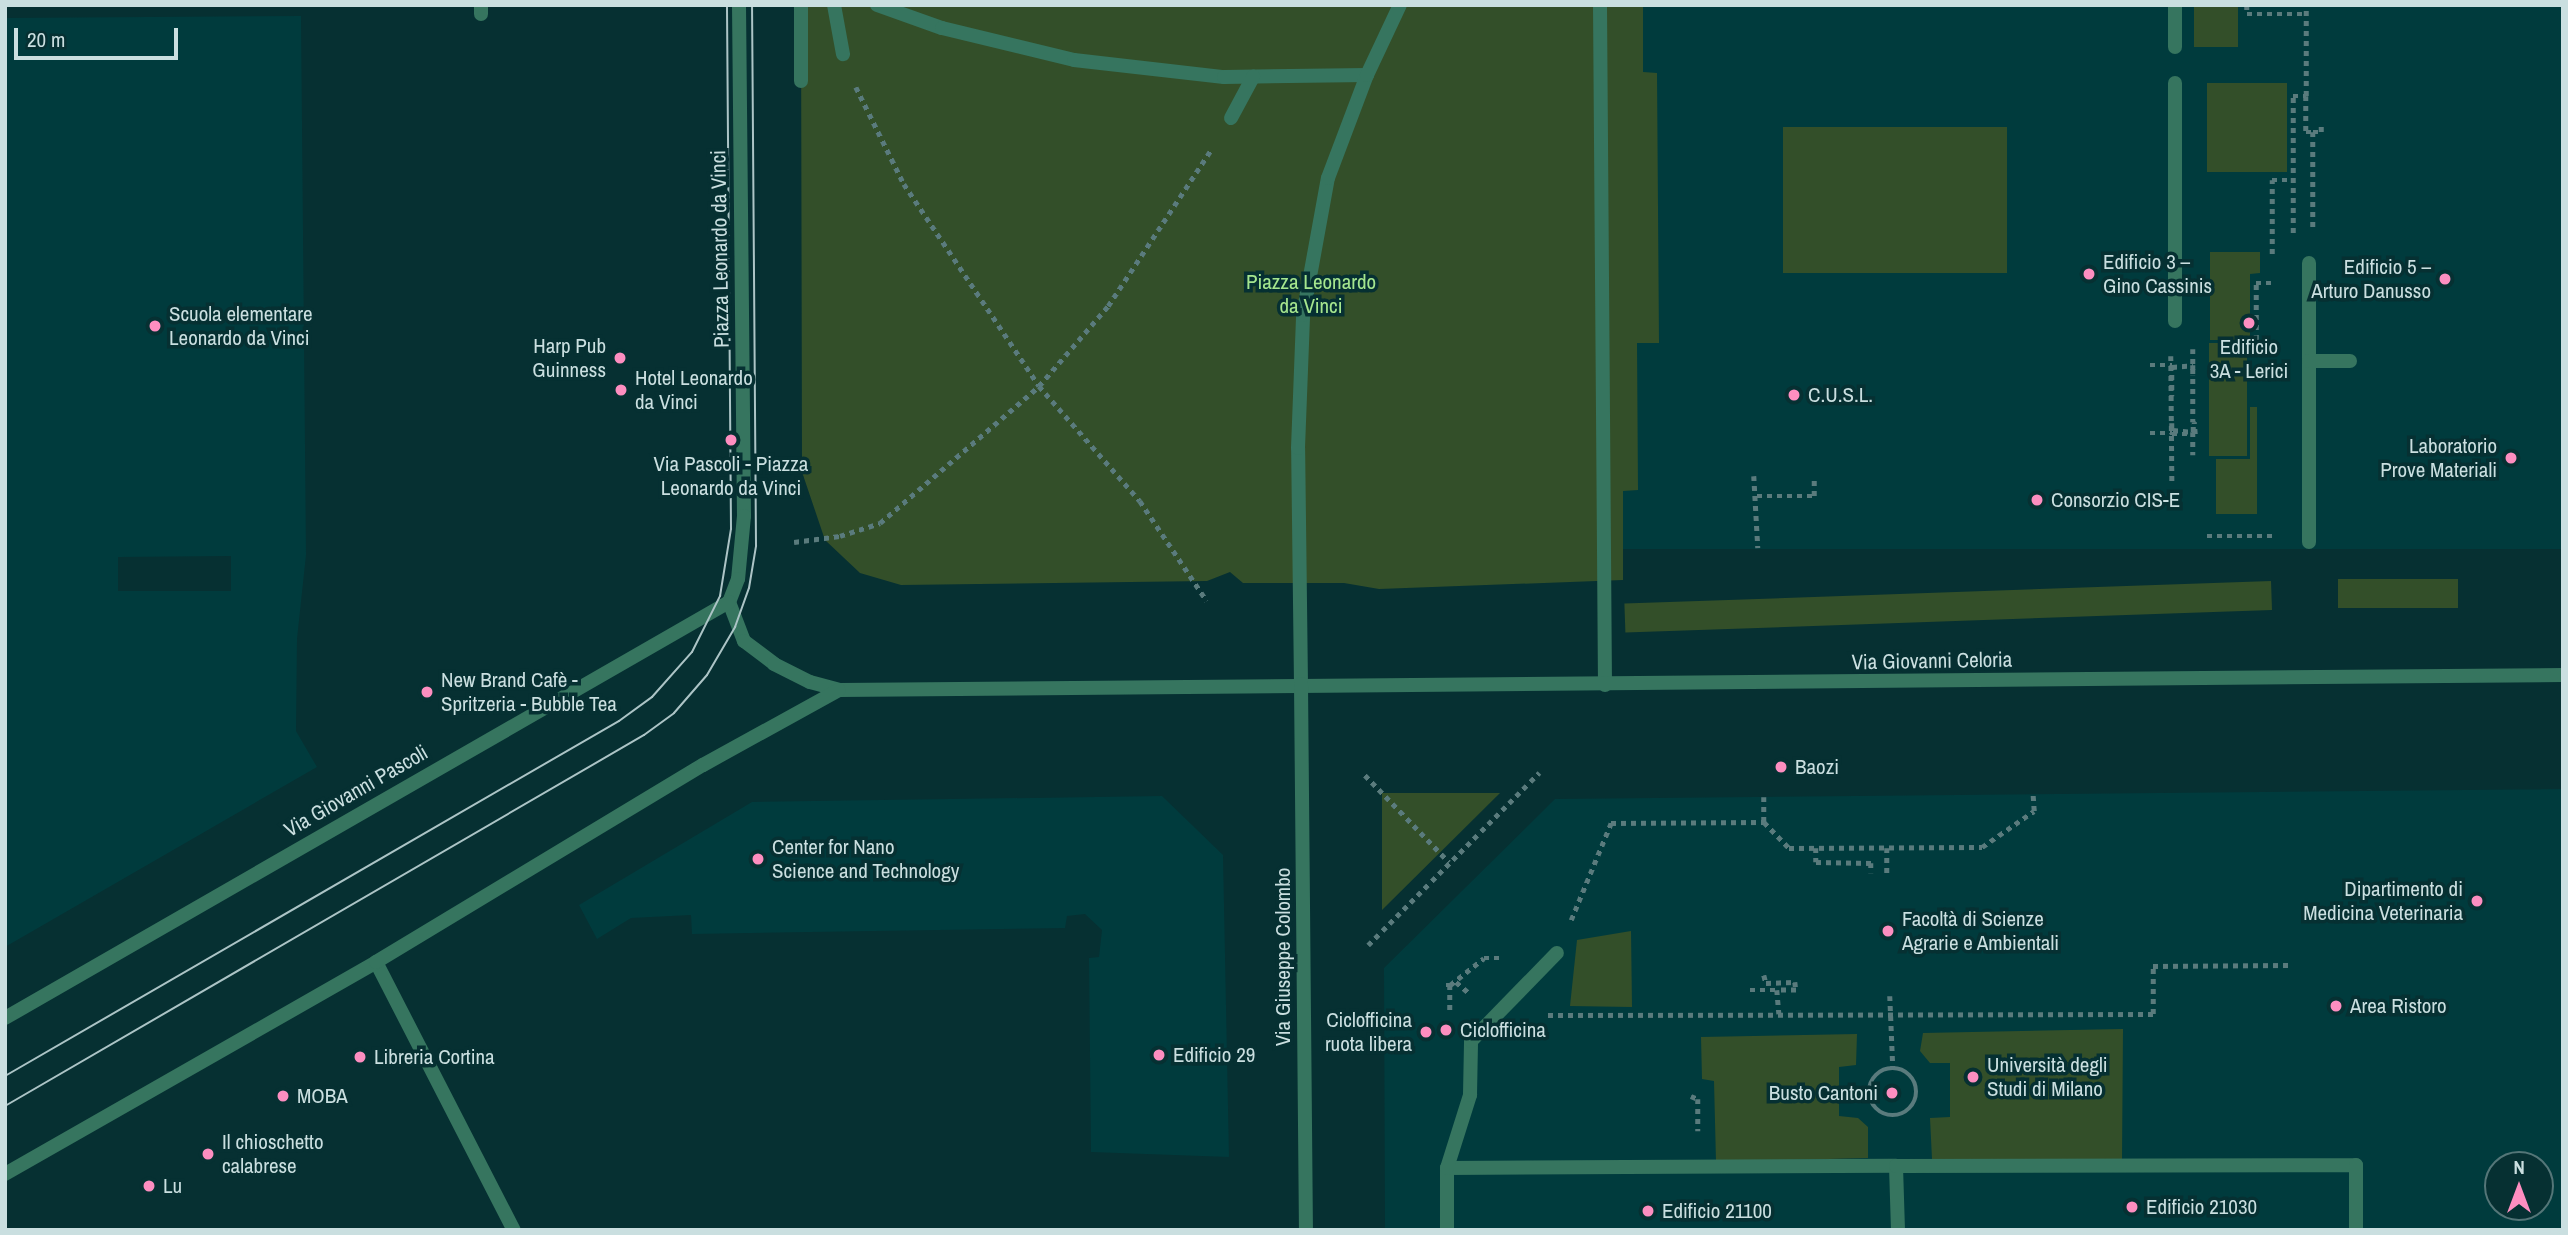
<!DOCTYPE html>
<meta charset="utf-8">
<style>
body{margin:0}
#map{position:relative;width:2568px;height:1235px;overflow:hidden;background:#063032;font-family:"Archivo Narrow",sans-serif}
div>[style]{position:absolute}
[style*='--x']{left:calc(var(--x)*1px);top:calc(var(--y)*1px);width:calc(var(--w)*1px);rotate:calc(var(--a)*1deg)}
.built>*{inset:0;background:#003b3d;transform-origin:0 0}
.green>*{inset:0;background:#334f29;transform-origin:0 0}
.path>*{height:4.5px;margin-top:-2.25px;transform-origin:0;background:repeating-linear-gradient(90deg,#5a7b7d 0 5px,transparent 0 10px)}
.path>.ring{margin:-2.25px;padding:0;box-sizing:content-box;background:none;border:4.5px solid #5a7b7d;border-radius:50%}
.service>*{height:14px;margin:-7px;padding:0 7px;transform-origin:7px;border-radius:7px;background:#36755f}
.pedestrian>*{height:14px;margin:-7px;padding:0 7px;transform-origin:7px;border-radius:7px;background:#36755f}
.minor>*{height:14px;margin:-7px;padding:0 7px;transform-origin:7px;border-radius:7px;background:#36755f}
.tram>*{height:2px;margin:-1px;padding:0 1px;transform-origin:1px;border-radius:1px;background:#acc4c6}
.path-bridge>*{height:4.5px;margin-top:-2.25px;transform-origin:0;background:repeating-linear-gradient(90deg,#5a7b7d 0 5px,transparent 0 10px)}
.dots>*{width:19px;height:19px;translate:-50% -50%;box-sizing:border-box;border:4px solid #063032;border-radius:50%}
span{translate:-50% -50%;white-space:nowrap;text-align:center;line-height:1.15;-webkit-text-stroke:7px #063032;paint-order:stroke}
.street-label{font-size:21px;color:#cadfe0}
.poi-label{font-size:21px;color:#cadfe0}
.left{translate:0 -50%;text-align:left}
.right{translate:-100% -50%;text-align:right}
.park-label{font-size:21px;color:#a5e68e}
.frame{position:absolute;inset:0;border:7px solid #cadfe0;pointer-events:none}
.north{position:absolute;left:2484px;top:1151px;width:70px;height:70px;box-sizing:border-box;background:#063032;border:2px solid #547678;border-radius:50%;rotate:0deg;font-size:19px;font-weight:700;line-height:28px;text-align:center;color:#cadfe0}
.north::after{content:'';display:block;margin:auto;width:24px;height:32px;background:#fd8ec0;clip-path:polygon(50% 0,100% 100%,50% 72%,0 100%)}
.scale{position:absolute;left:14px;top:28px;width:164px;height:32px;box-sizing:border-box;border:4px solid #cadfe0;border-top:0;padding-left:9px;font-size:21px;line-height:24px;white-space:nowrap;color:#cadfe0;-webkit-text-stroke:5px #063032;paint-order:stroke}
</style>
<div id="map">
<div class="built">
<div style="left:1619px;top:5px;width:944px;height:544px"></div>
<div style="clip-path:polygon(evenodd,301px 16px,306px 555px,297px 639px,296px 731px,317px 767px,5px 947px,5px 18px,301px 16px,231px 556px,231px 591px,118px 591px,118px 557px,231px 556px)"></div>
<div style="clip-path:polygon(evenodd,2563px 789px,2563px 1230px,1385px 1230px,1384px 968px,1555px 799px,2563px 789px,2498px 1165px,2540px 1165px,2540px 1207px,2498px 1207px,2498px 1165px)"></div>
<div style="clip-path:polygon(1162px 796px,1223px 855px,1229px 1157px,1091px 1152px,1089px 958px,1099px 957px,1102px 930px,1085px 914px,1067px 916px,1065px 928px,692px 934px,691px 915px,631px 918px,597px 939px,579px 905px,752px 802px)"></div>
</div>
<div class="green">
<div style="clip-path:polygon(801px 5px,1643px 5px,1643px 72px,1657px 73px,1659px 343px,1637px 343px,1638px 490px,1623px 491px,1623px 580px,1379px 589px,1344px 583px,1243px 583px,1230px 572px,1207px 581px,901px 585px,860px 573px,825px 540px,802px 472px)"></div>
<div style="left:2194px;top:5px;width:44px;height:42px"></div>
<div style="left:2207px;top:83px;width:80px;height:89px"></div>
<div style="left:2007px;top:127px;width:146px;height:224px;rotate:90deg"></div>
<div style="clip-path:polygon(2210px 252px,2260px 252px,2260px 273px,2250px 274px,2250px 340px,2210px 340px)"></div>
<div style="left:2209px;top:343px;width:38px;height:113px"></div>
<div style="clip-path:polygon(2250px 407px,2257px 407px,2257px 514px,2216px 514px,2216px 459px,2250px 459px)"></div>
<div style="left:2458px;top:579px;width:29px;height:120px;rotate:90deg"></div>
<div style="left:2271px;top:581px;width:29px;height:647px;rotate:88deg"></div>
<div style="clip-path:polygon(1382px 793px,1500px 793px,1382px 910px)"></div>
<div style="clip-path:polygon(1631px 931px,1632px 1007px,1570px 1006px,1577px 940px)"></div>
<div style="clip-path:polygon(2123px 1029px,2122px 1160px,1932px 1159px,1930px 1118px,1950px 1117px,1950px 1063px,1930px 1063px,1920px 1051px,1923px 1033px)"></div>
<div style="clip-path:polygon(1857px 1034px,1856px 1065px,1839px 1067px,1839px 1116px,1858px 1118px,1868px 1127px,1868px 1158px,1716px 1162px,1714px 1081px,1702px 1079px,1701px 1037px)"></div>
</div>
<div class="path">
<div style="--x:2247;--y:5;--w:9;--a:90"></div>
<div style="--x:2247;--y:14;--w:59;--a:0"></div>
<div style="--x:856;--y:87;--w:108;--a:63.7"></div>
<div style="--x:904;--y:184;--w:243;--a:56.2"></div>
<div style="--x:1039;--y:386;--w:153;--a:48.7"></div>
<div style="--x:1140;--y:501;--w:120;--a:56.2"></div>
<div style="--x:2306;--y:96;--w:36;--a:90"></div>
<div style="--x:2306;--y:132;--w:7;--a:0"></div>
<div style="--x:2313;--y:132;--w:95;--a:90"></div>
<div style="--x:2313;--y:132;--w:8;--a:0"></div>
<div style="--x:2321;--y:132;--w:10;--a:-90"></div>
<div style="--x:2293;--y:233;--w:137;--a:-90"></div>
<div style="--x:2293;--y:96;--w:13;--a:0"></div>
<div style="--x:2306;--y:96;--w:91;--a:-90"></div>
<div style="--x:2272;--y:254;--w:74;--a:-90"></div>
<div style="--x:2272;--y:180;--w:21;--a:0"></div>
<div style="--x:2256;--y:340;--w:57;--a:-90"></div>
<div style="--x:2256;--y:283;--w:16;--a:0"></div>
<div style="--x:2260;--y:345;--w:12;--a:-9"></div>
<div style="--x:2193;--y:349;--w:73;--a:90"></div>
<div style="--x:2171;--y:356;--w:127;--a:89.5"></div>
<div style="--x:2173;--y:430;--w:20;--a:6"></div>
<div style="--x:2193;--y:432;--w:11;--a:-90"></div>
<div style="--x:2193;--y:432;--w:23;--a:90"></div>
<div style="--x:1754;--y:476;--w:72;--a:86.8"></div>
<div style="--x:1757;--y:496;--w:57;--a:0"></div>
<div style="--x:1814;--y:496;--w:20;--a:-90"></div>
<div style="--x:2207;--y:536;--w:67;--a:0"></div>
<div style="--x:794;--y:542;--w:46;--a:-7.4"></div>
<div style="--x:840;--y:536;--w:42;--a:-18"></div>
<div style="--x:880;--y:523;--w:210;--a:-40.7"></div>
<div style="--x:1039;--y:386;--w:106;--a:-49.2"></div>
<div style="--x:1108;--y:306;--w:189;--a:-56.6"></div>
<div style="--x:1365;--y:775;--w:121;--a:46"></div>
<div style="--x:1764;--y:797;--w:25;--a:90"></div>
<div style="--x:1816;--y:848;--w:14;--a:90"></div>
<div style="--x:1816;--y:862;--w:55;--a:1"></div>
<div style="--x:1871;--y:863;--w:10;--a:90"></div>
<div style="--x:1887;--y:848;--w:25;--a:90"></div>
<div style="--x:1571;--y:920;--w:105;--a:-67.6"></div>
<div style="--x:1611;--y:823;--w:153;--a:-0.4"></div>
<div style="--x:1764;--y:822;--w:36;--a:46"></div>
<div style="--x:1789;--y:848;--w:193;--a:-0.3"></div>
<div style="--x:1982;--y:847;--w:63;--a:-34.7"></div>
<div style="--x:2034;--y:811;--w:16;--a:-94"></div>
<div style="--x:1368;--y:945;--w:243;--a:-45.2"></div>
<div style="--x:1764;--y:975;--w:8;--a:76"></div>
<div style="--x:1766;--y:983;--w:29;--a:-2"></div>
<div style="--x:1795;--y:982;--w:8;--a:83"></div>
<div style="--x:1796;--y:990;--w:19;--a:180"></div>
<div style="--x:1456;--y:982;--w:16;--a:40"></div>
<div style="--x:1446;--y:985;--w:4;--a:0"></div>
<div style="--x:1450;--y:985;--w:27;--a:90"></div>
<div style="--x:1450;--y:985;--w:43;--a:-38.5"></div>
<div style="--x:1484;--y:958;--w:17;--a:0"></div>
<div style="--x:1750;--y:990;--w:27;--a:0"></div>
<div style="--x:1777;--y:990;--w:24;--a:85"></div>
<div style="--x:1890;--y:996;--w:72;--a:87.6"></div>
<div style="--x:1548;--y:1015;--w:605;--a:-0.09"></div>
<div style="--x:2153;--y:1014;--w:48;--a:-90"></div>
<div style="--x:2153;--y:966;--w:135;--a:-0.4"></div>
<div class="ring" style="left:1869px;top:1068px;width:43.5px;height:43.5px"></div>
<div style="--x:1691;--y:1096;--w:8;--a:23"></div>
<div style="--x:1698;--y:1099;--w:32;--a:90"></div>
</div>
<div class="service">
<div style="--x:481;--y:5;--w:9;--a:90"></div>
<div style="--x:1600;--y:5;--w:680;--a:89.58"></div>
<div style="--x:2175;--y:5;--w:42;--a:90"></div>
<div style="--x:2175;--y:83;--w:238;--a:90"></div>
<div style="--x:2309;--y:263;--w:98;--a:90"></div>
<div style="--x:2309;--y:542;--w:181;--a:-90"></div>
<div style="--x:2309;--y:361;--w:41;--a:0"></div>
<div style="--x:376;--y:962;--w:301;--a:62.8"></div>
<div style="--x:1447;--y:1168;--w:449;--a:-0.3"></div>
<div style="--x:1447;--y:1230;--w:62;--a:-90"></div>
<div style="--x:1447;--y:1168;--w:77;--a:-72.5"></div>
<div style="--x:1470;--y:1095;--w:54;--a:-88.9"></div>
<div style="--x:1471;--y:1041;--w:123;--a:-45.7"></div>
<div style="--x:1898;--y:1230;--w:64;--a:-91.8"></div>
<div style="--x:1896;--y:1166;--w:460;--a:-0.1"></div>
<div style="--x:2356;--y:1165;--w:65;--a:90"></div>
</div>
<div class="pedestrian">
<div style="--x:801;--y:5;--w:76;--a:90"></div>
<div style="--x:834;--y:5;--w:50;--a:79.6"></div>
<div style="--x:877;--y:5;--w:69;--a:19.5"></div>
<div style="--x:942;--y:28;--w:136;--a:13.6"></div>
<div style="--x:1074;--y:60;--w:151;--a:6.5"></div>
<div style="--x:1224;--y:77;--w:143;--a:-0.8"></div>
<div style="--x:1231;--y:118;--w:47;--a:-61.8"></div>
<div style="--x:1301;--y:684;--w:236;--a:-90.7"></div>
<div style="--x:1298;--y:448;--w:133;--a:-87.8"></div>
<div style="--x:1303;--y:315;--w:139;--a:-79.7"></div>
<div style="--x:1328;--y:178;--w:110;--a:-69.3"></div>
<div style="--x:1367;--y:75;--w:77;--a:-64.8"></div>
</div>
<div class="minor">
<div style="--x:739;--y:5;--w:511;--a:89.44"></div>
<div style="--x:744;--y:516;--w:63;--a:95.4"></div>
<div style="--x:738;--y:579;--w:25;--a:111"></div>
<div style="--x:729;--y:602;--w:42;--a:69"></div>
<div style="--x:744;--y:641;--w:38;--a:37"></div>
<div style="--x:774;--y:664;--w:40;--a:26.6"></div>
<div style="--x:810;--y:682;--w:30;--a:15"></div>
<div style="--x:839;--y:690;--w:1724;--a:-0.5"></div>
<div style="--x:1301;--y:684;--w:546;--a:89.48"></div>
<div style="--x:5;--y:1018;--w:835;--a:-29.88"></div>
<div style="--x:5;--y:1174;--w:427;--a:-29.7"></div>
<div style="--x:376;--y:962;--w:382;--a:-31.1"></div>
<div style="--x:703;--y:765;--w:155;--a:-28.9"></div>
</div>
<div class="tram">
<div style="--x:5;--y:1076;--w:709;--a:-30.04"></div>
<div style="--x:619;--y:721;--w:41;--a:-36"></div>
<div style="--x:652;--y:697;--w:60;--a:-48.4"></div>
<div style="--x:692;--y:652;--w:63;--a:-63.4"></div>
<div style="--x:720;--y:596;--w:68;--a:-80.7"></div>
<div style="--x:731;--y:529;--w:524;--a:-90.44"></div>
<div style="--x:5;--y:1106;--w:739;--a:-30.14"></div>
<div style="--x:644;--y:735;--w:37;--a:-36"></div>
<div style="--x:674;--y:713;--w:50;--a:-49"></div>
<div style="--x:707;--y:675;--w:56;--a:-59.7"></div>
<div style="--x:735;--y:627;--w:41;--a:-70.3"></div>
<div style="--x:749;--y:588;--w:43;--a:-80.5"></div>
<div style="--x:756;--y:546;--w:541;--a:-90.42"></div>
</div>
<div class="path-bridge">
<div style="--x:2150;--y:365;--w:22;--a:0"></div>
<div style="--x:2172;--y:365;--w:31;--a:90"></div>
<div style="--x:2172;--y:367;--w:21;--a:-5"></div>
<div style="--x:2193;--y:365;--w:10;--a:90"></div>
<div style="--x:2172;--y:423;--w:11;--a:90"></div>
<div style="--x:2172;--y:434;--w:23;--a:0"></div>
<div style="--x:2195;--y:434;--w:12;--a:-95"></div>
<div style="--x:2150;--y:433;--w:22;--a:0"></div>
</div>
<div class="dots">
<div style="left:2089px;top:274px;background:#fd8ec0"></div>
<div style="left:2445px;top:279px;background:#fd8ec0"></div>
<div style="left:2249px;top:323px;background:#fd8ec0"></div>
<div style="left:155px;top:326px;background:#fd8ec0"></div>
<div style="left:620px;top:358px;background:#fd8ec0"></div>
<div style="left:621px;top:390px;background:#fd8ec0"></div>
<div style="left:1794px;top:395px;background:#fd8ec0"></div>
<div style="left:731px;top:440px;background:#fd8ec0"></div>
<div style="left:2511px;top:458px;background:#fd8ec0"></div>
<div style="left:2037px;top:500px;background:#fd8ec0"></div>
<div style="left:427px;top:692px;background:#fd8ec0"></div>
<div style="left:1781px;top:767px;background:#fd8ec0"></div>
<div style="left:758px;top:859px;background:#fd8ec0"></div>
<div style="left:2477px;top:901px;background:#fd8ec0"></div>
<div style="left:1888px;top:931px;background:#fd8ec0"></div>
<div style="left:2336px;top:1006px;background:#fd8ec0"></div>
<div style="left:1446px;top:1030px;background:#fd8ec0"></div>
<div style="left:1426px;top:1032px;background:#fd8ec0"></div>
<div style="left:1159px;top:1055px;background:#fd8ec0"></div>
<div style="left:360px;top:1057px;background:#fd8ec0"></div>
<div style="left:1973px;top:1077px;background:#fd8ec0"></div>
<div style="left:1892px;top:1093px;background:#fd8ec0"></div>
<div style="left:283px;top:1096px;background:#fd8ec0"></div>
<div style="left:208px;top:1154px;background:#fd8ec0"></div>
<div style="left:149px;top:1186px;background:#fd8ec0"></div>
<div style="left:2132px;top:1207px;background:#fd8ec0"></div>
<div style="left:1648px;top:1211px;background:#fd8ec0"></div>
</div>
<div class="street-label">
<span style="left:720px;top:249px;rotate:-91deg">Piazza Leonardo da Vinci</span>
<span style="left:1932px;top:661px;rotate:-1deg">Via Giovanni Celoria</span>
<span style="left:356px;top:791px;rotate:-30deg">Via Giovanni Pascoli</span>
<span style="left:1283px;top:957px;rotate:-90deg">Via Giuseppe Colombo</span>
</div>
<div class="poi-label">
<span class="left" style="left:2103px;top:274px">Edificio 3 –<br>Gino Cassinis</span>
<span class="right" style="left:2431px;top:279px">Edificio 5 –<br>Arturo Danusso</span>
<span class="left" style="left:169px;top:326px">Scuola elementare<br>Leonardo da Vinci</span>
<span class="right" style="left:606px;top:358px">Harp Pub<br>Guinness</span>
<span style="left:2249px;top:359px">Edificio<br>3A - Lerici</span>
<span class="left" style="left:635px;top:390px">Hotel Leonardo<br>da Vinci</span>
<span class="left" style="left:1808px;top:395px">C.U.S.L.</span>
<span class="right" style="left:2497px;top:458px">Laboratorio<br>Prove Materiali</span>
<span style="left:731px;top:476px">Via Pascoli - Piazza<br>Leonardo da Vinci</span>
<span class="left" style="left:2051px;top:500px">Consorzio CIS-E</span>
<span class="left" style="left:441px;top:692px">New Brand Cafè -<br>Spritzeria - Bubble Tea</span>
<span class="left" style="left:1795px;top:767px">Baozi</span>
<span class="left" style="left:772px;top:859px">Center for Nano<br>Science and Technology</span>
<span class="right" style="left:2463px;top:901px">Dipartimento di<br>Medicina Veterinaria</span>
<span class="left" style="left:1902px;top:931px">Facoltà di Scienze<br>Agrarie e Ambientali</span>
<span class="left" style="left:2350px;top:1006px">Area Ristoro</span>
<span class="right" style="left:1412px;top:1032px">Ciclofficina<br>ruota libera</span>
<span class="left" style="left:1460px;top:1030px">Ciclofficina</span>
<span class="left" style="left:1173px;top:1055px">Edificio 29</span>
<span class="left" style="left:374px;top:1057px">Libreria Cortina</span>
<span class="left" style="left:1987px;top:1077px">Università degli<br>Studi di Milano</span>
<span class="right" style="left:1878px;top:1093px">Busto Cantoni</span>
<span class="left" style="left:297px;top:1096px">MOBA</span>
<span class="left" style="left:222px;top:1154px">Il chioschetto<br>calabrese</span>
<span class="left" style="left:163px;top:1186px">Lu</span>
<span class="left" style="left:2146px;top:1207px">Edificio 21030</span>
<span class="left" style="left:1662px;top:1211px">Edificio 21100</span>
</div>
<div class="park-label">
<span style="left:1311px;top:294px">Piazza Leonardo<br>da Vinci</span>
</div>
<div class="frame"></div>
<div class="north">N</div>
<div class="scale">20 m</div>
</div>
